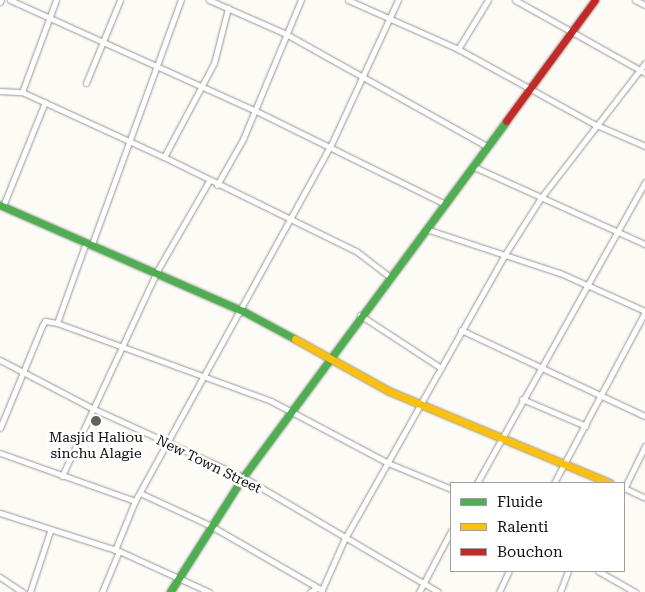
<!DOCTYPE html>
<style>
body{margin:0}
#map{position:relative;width:645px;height:592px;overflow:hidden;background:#fcfbf6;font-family:"Roboto Serif",serif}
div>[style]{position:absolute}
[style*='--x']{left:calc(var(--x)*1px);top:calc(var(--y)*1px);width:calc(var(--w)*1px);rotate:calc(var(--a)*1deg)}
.roads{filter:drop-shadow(0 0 1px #969694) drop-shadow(0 0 1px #969694)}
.street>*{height:5px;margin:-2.5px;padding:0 2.5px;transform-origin:2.5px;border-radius:2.5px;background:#fffefe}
.fast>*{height:7px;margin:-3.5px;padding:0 3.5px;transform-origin:3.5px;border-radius:3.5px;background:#4caf50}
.slow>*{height:7px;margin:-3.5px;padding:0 3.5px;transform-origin:3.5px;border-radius:3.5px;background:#ffc107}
.jam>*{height:7px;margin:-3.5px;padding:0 3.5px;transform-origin:3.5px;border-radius:3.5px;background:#c62828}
.dots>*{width:14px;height:14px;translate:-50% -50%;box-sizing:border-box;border:2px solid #fff;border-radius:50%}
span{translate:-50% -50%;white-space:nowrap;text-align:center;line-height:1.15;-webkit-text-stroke:5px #fff;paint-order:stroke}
.poi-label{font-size:14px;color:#101010}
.street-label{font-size:14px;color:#101010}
.legend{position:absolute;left:450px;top:482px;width:175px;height:90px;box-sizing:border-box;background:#fff;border:1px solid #9f9f9f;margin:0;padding:6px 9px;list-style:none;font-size:15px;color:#101010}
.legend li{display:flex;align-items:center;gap:10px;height:25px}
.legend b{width:25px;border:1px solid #9f9f9f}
</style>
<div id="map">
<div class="roads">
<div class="street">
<div style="--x:10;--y:0;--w:268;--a:24.3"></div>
<div style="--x:254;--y:110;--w:213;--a:26.2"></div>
<div style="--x:209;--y:0;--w:84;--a:23.8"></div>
<div style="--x:286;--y:34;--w:229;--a:29.2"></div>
<div style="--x:348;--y:0;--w:120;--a:24"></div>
<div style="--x:458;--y:49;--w:155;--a:28.9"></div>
<div style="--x:594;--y:124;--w:56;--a:23.3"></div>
<div style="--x:515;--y:0;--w:149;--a:29.3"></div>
<div style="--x:635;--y:0;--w:11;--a:27"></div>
<div style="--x:0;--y:2;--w:2;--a:-63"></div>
<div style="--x:458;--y:49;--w:57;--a:-58.5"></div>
<div style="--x:86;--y:83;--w:90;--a:-67.7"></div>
<div style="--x:0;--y:91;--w:22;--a:3"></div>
<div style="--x:22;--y:92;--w:156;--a:24.6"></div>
<div style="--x:164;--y:157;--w:214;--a:26.1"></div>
<div style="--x:356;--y:251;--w:43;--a:37.4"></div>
<div style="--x:22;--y:92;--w:98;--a:-69.7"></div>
<div style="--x:164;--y:157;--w:106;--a:-62"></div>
<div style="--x:214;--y:63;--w:57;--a:-75.7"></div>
<div style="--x:472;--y:166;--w:190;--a:24.3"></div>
<div style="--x:217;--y:185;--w:53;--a:-60.5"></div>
<div style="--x:243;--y:139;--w:151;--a:-67.4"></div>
<div style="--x:3;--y:206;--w:112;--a:-68"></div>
<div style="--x:426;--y:229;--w:141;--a:18.2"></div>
<div style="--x:560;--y:273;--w:93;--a:24.1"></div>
<div style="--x:92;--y:244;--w:260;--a:-70"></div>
<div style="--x:360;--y:315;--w:97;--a:33.2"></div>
<div style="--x:57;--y:323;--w:86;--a:-70.3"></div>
<div style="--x:461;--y:330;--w:203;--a:25.1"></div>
<div style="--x:0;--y:360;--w:104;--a:27.6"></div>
<div style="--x:92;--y:408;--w:166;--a:24.6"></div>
<div style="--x:243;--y:477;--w:226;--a:30.5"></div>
<div style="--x:522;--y:399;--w:69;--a:22.9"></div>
<div style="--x:0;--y:428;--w:110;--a:-67.6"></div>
<div style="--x:42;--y:326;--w:6;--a:-59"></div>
<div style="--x:45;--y:321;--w:12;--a:9"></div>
<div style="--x:57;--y:323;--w:228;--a:20"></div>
<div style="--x:271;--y:401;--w:132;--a:27.9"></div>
<div style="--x:388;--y:463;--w:68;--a:22.4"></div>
<div style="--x:0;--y:453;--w:143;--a:19.6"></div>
<div style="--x:62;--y:476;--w:226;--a:-65.1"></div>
<div style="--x:157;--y:271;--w:104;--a:-60"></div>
<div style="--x:477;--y:483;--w:345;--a:-60.8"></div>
<div style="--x:554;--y:483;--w:194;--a:-62"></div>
<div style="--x:624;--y:488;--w:23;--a:25"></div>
<div style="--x:624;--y:489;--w:48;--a:-64"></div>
<div style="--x:140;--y:493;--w:78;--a:24.9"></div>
<div style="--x:211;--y:526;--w:128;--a:30"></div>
<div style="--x:0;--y:513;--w:125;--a:17.7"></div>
<div style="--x:119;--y:551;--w:99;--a:24.5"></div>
<div style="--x:115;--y:550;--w:53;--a:-67.8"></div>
<div style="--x:135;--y:501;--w:404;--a:-61.2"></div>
<div style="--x:330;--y:147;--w:162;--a:-65.2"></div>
<div style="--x:598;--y:571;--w:43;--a:29.6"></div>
<div style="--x:0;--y:577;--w:27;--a:34"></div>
<div style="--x:30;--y:592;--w:64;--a:-71.8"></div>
<div style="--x:102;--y:592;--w:44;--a:-67.5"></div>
<div style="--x:310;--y:592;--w:8;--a:-30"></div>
<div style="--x:321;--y:592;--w:57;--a:-66.1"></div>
<div style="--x:344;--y:540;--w:326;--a:-60.6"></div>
<div style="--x:504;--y:256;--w:67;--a:-57.7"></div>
<div style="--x:540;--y:199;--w:172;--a:-52.3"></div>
<div style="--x:419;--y:592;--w:69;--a:-62.3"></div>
<div style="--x:499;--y:592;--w:23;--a:-65"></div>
<div style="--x:560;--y:592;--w:22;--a:-69"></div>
</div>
<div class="fast">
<div style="--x:0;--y:205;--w:265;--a:23.6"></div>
<div style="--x:243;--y:311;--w:59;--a:28.3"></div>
<div style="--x:170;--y:592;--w:136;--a:-57.6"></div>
<div style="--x:243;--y:477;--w:443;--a:-53.5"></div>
</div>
<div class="slow">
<div style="--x:295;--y:339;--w:107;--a:29"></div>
<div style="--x:389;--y:391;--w:239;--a:22.6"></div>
</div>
<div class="jam">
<div style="--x:506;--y:121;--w:150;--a:-53.7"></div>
</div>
</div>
<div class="dots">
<div style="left:96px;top:421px;background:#636260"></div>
</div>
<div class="poi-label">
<span style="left:96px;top:445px">Masjid Haliou<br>sinchu Alagie</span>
</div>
<div class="street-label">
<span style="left:209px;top:464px;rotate:26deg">New Town Street</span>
</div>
<ul class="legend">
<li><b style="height:6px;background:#4caf50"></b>Fluide</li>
<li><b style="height:6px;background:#ffc107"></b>Ralenti</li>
<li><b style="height:6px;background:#c62828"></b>Bouchon</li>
</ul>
</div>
